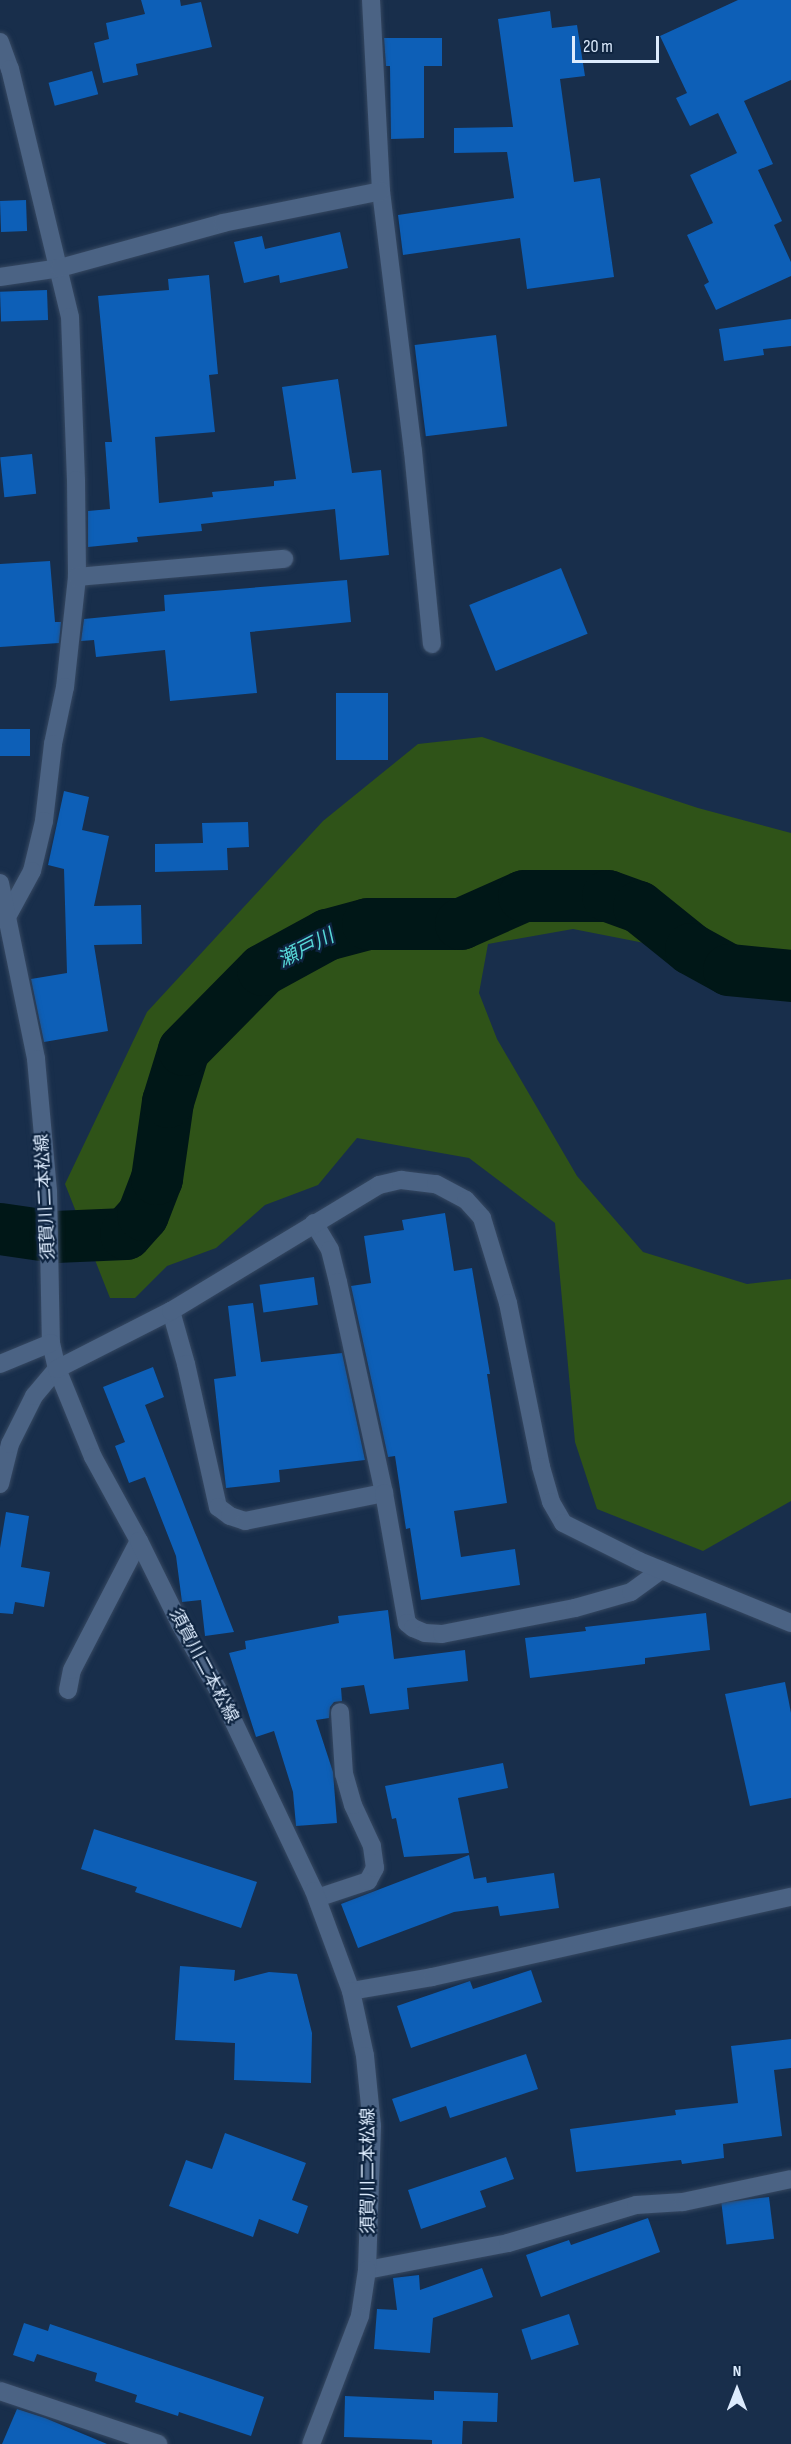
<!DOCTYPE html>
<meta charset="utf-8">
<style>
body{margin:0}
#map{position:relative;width:791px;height:2444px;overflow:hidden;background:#182e4b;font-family:"Sofia Sans Condensed","Noto Sans JP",sans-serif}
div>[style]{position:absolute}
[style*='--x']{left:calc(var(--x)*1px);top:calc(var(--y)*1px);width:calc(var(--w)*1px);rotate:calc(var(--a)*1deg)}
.green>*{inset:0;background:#2f5318}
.river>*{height:52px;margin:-26px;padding:0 26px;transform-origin:26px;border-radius:26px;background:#001717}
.building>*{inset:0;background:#0d5fb7;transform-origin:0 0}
.roads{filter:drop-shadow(0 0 2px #364861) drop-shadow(0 0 2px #364861)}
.street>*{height:18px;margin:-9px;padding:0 9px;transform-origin:9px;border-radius:9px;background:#4b6384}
.secondary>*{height:18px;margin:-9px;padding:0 9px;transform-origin:9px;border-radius:9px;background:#4b6384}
span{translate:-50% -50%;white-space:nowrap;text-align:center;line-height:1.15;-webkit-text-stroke:4.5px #0e2440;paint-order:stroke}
.street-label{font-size:18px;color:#dcebfd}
.water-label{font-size:20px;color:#57d7d7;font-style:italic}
.north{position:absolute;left:707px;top:2360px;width:60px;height:60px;-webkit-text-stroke:4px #0e2440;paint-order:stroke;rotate:0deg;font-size:16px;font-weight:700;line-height:24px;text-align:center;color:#dcebfd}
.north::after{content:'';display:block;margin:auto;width:21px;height:27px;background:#dcebfd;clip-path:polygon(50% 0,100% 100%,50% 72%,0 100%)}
.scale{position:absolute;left:572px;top:36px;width:87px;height:27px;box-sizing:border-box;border:3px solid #dcebfd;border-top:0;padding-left:8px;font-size:18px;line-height:21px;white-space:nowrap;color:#dcebfd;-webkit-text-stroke:4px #0e2440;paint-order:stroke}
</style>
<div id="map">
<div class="green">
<div style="clip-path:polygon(482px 737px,698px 808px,791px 833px,791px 959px,731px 960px,573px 929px,488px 944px,479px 993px,497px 1039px,577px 1176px,643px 1252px,747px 1284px,791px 1279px,791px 1501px,703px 1551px,597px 1509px,575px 1442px,555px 1223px,469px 1158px,357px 1138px,318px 1185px,265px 1205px,216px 1248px,167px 1266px,135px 1298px,110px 1298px,65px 1184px,147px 1012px,323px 821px,418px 744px)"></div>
</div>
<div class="river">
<div style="--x:0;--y:1229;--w:56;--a:8.3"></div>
<div style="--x:55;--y:1237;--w:71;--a:-2.4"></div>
<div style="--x:126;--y:1234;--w:25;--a:-48"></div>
<div style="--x:143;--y:1215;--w:39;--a:-69"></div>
<div style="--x:157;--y:1179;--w:78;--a:-81.9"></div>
<div style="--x:168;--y:1102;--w:54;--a:-72.9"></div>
<div style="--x:184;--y:1050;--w:112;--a:-45.4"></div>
<div style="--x:263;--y:970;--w:73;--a:-28.7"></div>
<div style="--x:327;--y:935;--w:42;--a:-15"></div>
<div style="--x:368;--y:924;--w:93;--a:0"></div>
<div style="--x:461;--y:924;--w:69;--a:-24"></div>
<div style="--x:524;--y:896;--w:84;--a:0"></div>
<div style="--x:608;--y:896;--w:33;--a:20"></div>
<div style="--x:639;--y:907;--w:67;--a:38.9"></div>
<div style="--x:691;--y:949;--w:43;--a:28.9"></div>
<div style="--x:729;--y:970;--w:62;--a:5.5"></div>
</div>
<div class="building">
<div style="clip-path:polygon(141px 0,180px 0,181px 6px,201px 2px,212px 47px,136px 64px,138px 75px,103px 83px,94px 43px,109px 39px,106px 23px,145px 14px)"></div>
<div style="clip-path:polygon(738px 0,791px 0,791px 80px,744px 101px,773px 164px,758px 170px,782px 221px,774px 225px,791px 262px,791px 276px,716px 310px,704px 285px,709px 282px,687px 235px,713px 223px,690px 175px,737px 153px,718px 113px,690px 126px,676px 98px,687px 93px,660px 36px)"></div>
<div style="clip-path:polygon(550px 11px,552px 28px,577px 25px,585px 76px,560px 79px,574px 182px,600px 178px,614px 277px,527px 289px,520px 238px,403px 255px,398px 215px,514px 198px,507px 152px,454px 153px,454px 128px,513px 127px,498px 19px)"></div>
<div style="clip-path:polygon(384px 38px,442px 38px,442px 66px,424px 66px,424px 138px,391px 139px,390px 66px,386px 66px)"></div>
<div style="left:92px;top:71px;width:24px;height:45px;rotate:75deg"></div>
<div style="left:26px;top:200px;width:31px;height:26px;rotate:88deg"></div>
<div style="clip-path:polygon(340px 232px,348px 268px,280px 283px,279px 275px,244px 283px,234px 242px,262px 236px,265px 249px)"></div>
<div style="clip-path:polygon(209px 275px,218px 374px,209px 375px,215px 432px,155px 437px,159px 503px,213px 497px,212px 492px,274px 486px,274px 481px,296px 479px,282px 387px,338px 379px,352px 473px,381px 470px,389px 555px,340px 560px,335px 509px,201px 524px,202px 531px,137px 537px,138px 542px,88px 547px,88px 511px,110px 509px,105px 442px,112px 442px,98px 296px,169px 290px,168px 279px)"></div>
<div style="left:47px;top:290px;width:30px;height:47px;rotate:88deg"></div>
<div style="clip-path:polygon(791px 319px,791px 346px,763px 349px,764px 355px,724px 361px,719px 329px)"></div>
<div style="left:496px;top:335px;width:92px;height:82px;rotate:83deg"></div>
<div style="left:32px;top:454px;width:40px;height:32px;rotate:84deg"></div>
<div style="clip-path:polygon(50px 561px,55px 622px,61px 622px,59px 643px,0 647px,0 564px)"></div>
<div style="left:561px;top:568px;width:71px;height:99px;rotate:68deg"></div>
<div style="clip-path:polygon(347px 580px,351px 622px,250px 632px,257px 693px,170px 701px,165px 650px,96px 657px,94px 640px,81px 641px,84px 619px,165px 611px,164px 595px)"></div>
<div style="left:336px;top:693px;width:52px;height:67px"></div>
<div style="left:0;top:729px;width:30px;height:27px"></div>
<div style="clip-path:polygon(64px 791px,89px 797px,82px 830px,109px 836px,94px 906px,141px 905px,142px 944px,94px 945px,108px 1031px,44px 1042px,31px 979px,67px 973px,64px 869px,48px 865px)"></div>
<div style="clip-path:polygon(248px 822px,249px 847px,227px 848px,228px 870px,155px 872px,155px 844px,203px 843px,202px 823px)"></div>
<div style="clip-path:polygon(445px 1213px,454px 1271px,472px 1268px,490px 1374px,487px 1374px,507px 1503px,454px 1511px,461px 1557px,515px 1549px,520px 1585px,421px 1600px,410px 1528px,406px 1529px,395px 1456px,388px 1457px,351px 1286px,371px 1283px,364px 1236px,404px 1230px,402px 1220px)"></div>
<div style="left:314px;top:1277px;width:28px;height:55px;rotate:82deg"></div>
<div style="clip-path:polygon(253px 1303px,261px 1362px,342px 1353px,365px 1460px,279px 1470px,280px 1482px,226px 1488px,214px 1379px,236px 1376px,228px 1306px)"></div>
<div style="clip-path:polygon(153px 1367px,164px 1397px,145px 1405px,234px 1632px,205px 1636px,201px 1600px,182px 1602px,176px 1556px,145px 1477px,129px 1483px,115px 1446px,125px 1442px,103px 1387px)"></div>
<div style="clip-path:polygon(6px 1512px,29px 1516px,21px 1567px,50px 1572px,44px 1607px,15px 1602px,13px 1614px,0 1613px,0 1548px)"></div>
<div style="clip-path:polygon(388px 1610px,394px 1659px,465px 1650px,468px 1681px,407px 1688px,409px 1709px,370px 1714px,364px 1685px,341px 1688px,342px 1701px,334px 1702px,330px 1707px,329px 1718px,316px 1720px,333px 1772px,337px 1823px,296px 1826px,293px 1792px,274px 1731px,256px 1737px,229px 1653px,246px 1649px,245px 1641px,339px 1623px,338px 1616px)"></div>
<div style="clip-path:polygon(706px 1613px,710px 1650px,645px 1658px,645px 1664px,530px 1678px,525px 1638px,586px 1631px,585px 1627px)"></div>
<div style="clip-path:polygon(785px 1682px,791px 1713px,791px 1798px,750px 1806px,725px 1694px)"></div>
<div style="clip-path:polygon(503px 1763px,508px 1788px,458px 1798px,469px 1853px,404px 1857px,396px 1818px,392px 1819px,385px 1786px)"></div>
<div style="clip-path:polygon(94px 1829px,257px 1882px,241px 1928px,135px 1892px,137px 1887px,81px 1869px)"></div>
<div style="clip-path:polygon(469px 1855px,474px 1879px,486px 1877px,487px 1883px,554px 1873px,559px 1908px,500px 1916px,498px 1906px,454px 1912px,358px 1948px,341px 1904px)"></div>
<div style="clip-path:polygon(180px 1966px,235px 1970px,234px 1981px,269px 1972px,297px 1974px,312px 2033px,311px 2083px,234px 2080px,235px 2043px,175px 2040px)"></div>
<div style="clip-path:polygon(531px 1970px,542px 2002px,411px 2048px,397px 2006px,470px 1981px,473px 1989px)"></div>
<div style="clip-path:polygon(791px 2039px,791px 2068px,774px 2070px,782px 2136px,723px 2144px,724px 2158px,682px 2164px,681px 2160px,576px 2172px,570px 2129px,676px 2115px,675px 2110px,738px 2103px,731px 2046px)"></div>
<div style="clip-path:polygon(526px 2054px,538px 2089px,450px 2118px,446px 2106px,400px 2122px,392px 2099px)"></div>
<div style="clip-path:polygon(225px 2133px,306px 2163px,292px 2200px,308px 2206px,298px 2234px,259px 2219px,253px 2237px,169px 2206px,186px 2160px,212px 2169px)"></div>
<div style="clip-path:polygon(506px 2157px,514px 2179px,480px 2191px,486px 2207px,421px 2229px,408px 2190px)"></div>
<div style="left:769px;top:2197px;width:42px;height:48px;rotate:83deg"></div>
<div style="clip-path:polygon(648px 2218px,660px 2252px,541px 2297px,526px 2255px,569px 2240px,571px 2245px)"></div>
<div style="clip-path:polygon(482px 2268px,493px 2297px,433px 2318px,430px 2353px,374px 2349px,377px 2309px,397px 2310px,393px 2278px,419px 2275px,420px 2290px)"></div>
<div style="left:569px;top:2314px;width:32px;height:50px;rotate:72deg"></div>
<div style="clip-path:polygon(24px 2323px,48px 2331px,50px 2324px,264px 2397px,251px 2436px,179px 2412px,178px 2416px,135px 2402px,137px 2395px,95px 2381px,97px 2373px,37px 2354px,34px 2362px,13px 2355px)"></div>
<div style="clip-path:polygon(434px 2391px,498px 2393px,497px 2422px,463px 2421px,462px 2444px,432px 2444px,432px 2440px,344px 2437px,345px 2396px,434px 2400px)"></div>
<div style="clip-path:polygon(17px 2409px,45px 2418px,107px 2444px,2px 2444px)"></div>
</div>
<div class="roads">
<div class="street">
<div style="--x:371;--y:0;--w:191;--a:87"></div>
<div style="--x:381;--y:191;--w:262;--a:83"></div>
<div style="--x:413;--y:451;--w:194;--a:84.4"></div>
<div style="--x:0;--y:42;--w:29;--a:70"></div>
<div style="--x:10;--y:69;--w:255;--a:76.4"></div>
<div style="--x:70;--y:317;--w:163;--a:87.9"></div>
<div style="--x:76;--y:480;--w:97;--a:89.4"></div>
<div style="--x:77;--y:577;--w:111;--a:96.2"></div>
<div style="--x:65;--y:687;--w:58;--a:101.9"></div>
<div style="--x:53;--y:744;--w:78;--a:96.7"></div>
<div style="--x:44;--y:821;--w:51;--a:103.5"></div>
<div style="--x:32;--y:871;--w:50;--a:118.6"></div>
<div style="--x:0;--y:277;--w:61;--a:-8.5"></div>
<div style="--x:60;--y:268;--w:169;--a:-15.4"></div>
<div style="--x:223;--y:223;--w:161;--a:-11.4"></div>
<div style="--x:77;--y:577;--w:208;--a:-5"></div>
<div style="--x:314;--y:1223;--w:31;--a:59"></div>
<div style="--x:330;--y:1250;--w:33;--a:76"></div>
<div style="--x:338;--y:1282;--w:216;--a:77.7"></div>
<div style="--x:171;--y:1311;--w:55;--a:74.2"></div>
<div style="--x:186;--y:1364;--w:147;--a:77.4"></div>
<div style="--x:218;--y:1507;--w:15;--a:37"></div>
<div style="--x:230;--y:1516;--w:16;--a:18"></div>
<div style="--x:245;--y:1521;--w:142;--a:-11.4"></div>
<div style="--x:384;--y:1493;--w:132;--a:80"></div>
<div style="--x:407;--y:1623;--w:8;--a:40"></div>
<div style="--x:413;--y:1628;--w:13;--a:23"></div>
<div style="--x:425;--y:1633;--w:17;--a:3"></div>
<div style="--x:442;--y:1634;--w:136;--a:-11.1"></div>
<div style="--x:575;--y:1608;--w:58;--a:-15.9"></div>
<div style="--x:631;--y:1592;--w:37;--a:-36"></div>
<div style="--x:0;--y:1484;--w:41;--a:-76"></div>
<div style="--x:10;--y:1444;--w:54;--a:-63.4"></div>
<div style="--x:34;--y:1396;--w:35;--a:-50"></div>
<div style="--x:68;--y:1690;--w:20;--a:-79"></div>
<div style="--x:72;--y:1670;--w:145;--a:-62.6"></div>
<div style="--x:317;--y:1898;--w:54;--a:-18.4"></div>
<div style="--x:368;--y:1881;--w:15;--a:-62"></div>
<div style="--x:375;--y:1868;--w:22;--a:-98"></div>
<div style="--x:372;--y:1846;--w:45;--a:-114.9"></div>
<div style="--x:353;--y:1805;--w:32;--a:-106"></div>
<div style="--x:344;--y:1774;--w:62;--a:-93.7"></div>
<div style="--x:351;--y:1991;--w:82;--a:-9.8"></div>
<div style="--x:432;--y:1977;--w:368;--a:-12.6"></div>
<div style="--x:367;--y:2270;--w:144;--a:-10.8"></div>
<div style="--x:508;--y:2243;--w:134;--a:-16.5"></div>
<div style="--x:636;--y:2205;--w:47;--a:-3.7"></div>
<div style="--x:683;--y:2202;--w:110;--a:-12"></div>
<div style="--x:0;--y:2391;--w:167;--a:18.5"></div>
</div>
<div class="secondary">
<div style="--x:0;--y:883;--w:180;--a:78.4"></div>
<div style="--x:36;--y:1059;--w:133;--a:84.8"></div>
<div style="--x:48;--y:1191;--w:152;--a:88.9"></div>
<div style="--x:51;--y:1343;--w:27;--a:77"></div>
<div style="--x:57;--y:1369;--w:95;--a:67.8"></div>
<div style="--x:93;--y:1457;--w:96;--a:61.3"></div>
<div style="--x:139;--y:1541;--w:93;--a:63.7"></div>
<div style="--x:180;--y:1624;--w:80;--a:59.9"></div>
<div style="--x:220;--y:1693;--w:219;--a:64.6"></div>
<div style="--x:314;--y:1891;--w:107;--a:69.7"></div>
<div style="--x:351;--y:1991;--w:66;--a:77.8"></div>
<div style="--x:365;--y:2056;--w:70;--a:84.3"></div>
<div style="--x:372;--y:2126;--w:144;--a:92"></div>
<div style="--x:367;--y:2270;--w:47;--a:98.7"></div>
<div style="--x:360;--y:2316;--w:137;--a:110.9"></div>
<div style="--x:0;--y:1364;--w:55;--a:-22.4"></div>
<div style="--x:57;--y:1369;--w:128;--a:-27"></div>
<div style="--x:171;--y:1311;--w:243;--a:-31.2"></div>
<div style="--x:379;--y:1185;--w:23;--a:-13"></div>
<div style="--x:401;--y:1180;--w:35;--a:7"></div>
<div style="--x:436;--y:1184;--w:34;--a:28"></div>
<div style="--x:466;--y:1200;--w:24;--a:48"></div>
<div style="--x:482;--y:1218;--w:89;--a:73"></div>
<div style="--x:508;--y:1303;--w:167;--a:78.6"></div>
<div style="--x:541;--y:1467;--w:36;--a:74"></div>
<div style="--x:551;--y:1502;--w:24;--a:60"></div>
<div style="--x:563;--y:1523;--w:85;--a:26.6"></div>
<div style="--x:639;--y:1561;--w:164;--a:22.2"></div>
</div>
</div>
<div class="street-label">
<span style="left:46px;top:1197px;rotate:-93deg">須賀川二本松線</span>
<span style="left:203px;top:1666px;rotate:62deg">須賀川二本松線</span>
<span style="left:369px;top:2171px;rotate:-90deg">須賀川二本松線</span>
</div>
<div class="water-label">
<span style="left:306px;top:949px;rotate:-27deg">瀬戸川</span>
</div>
<div class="north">N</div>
<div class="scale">20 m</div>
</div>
